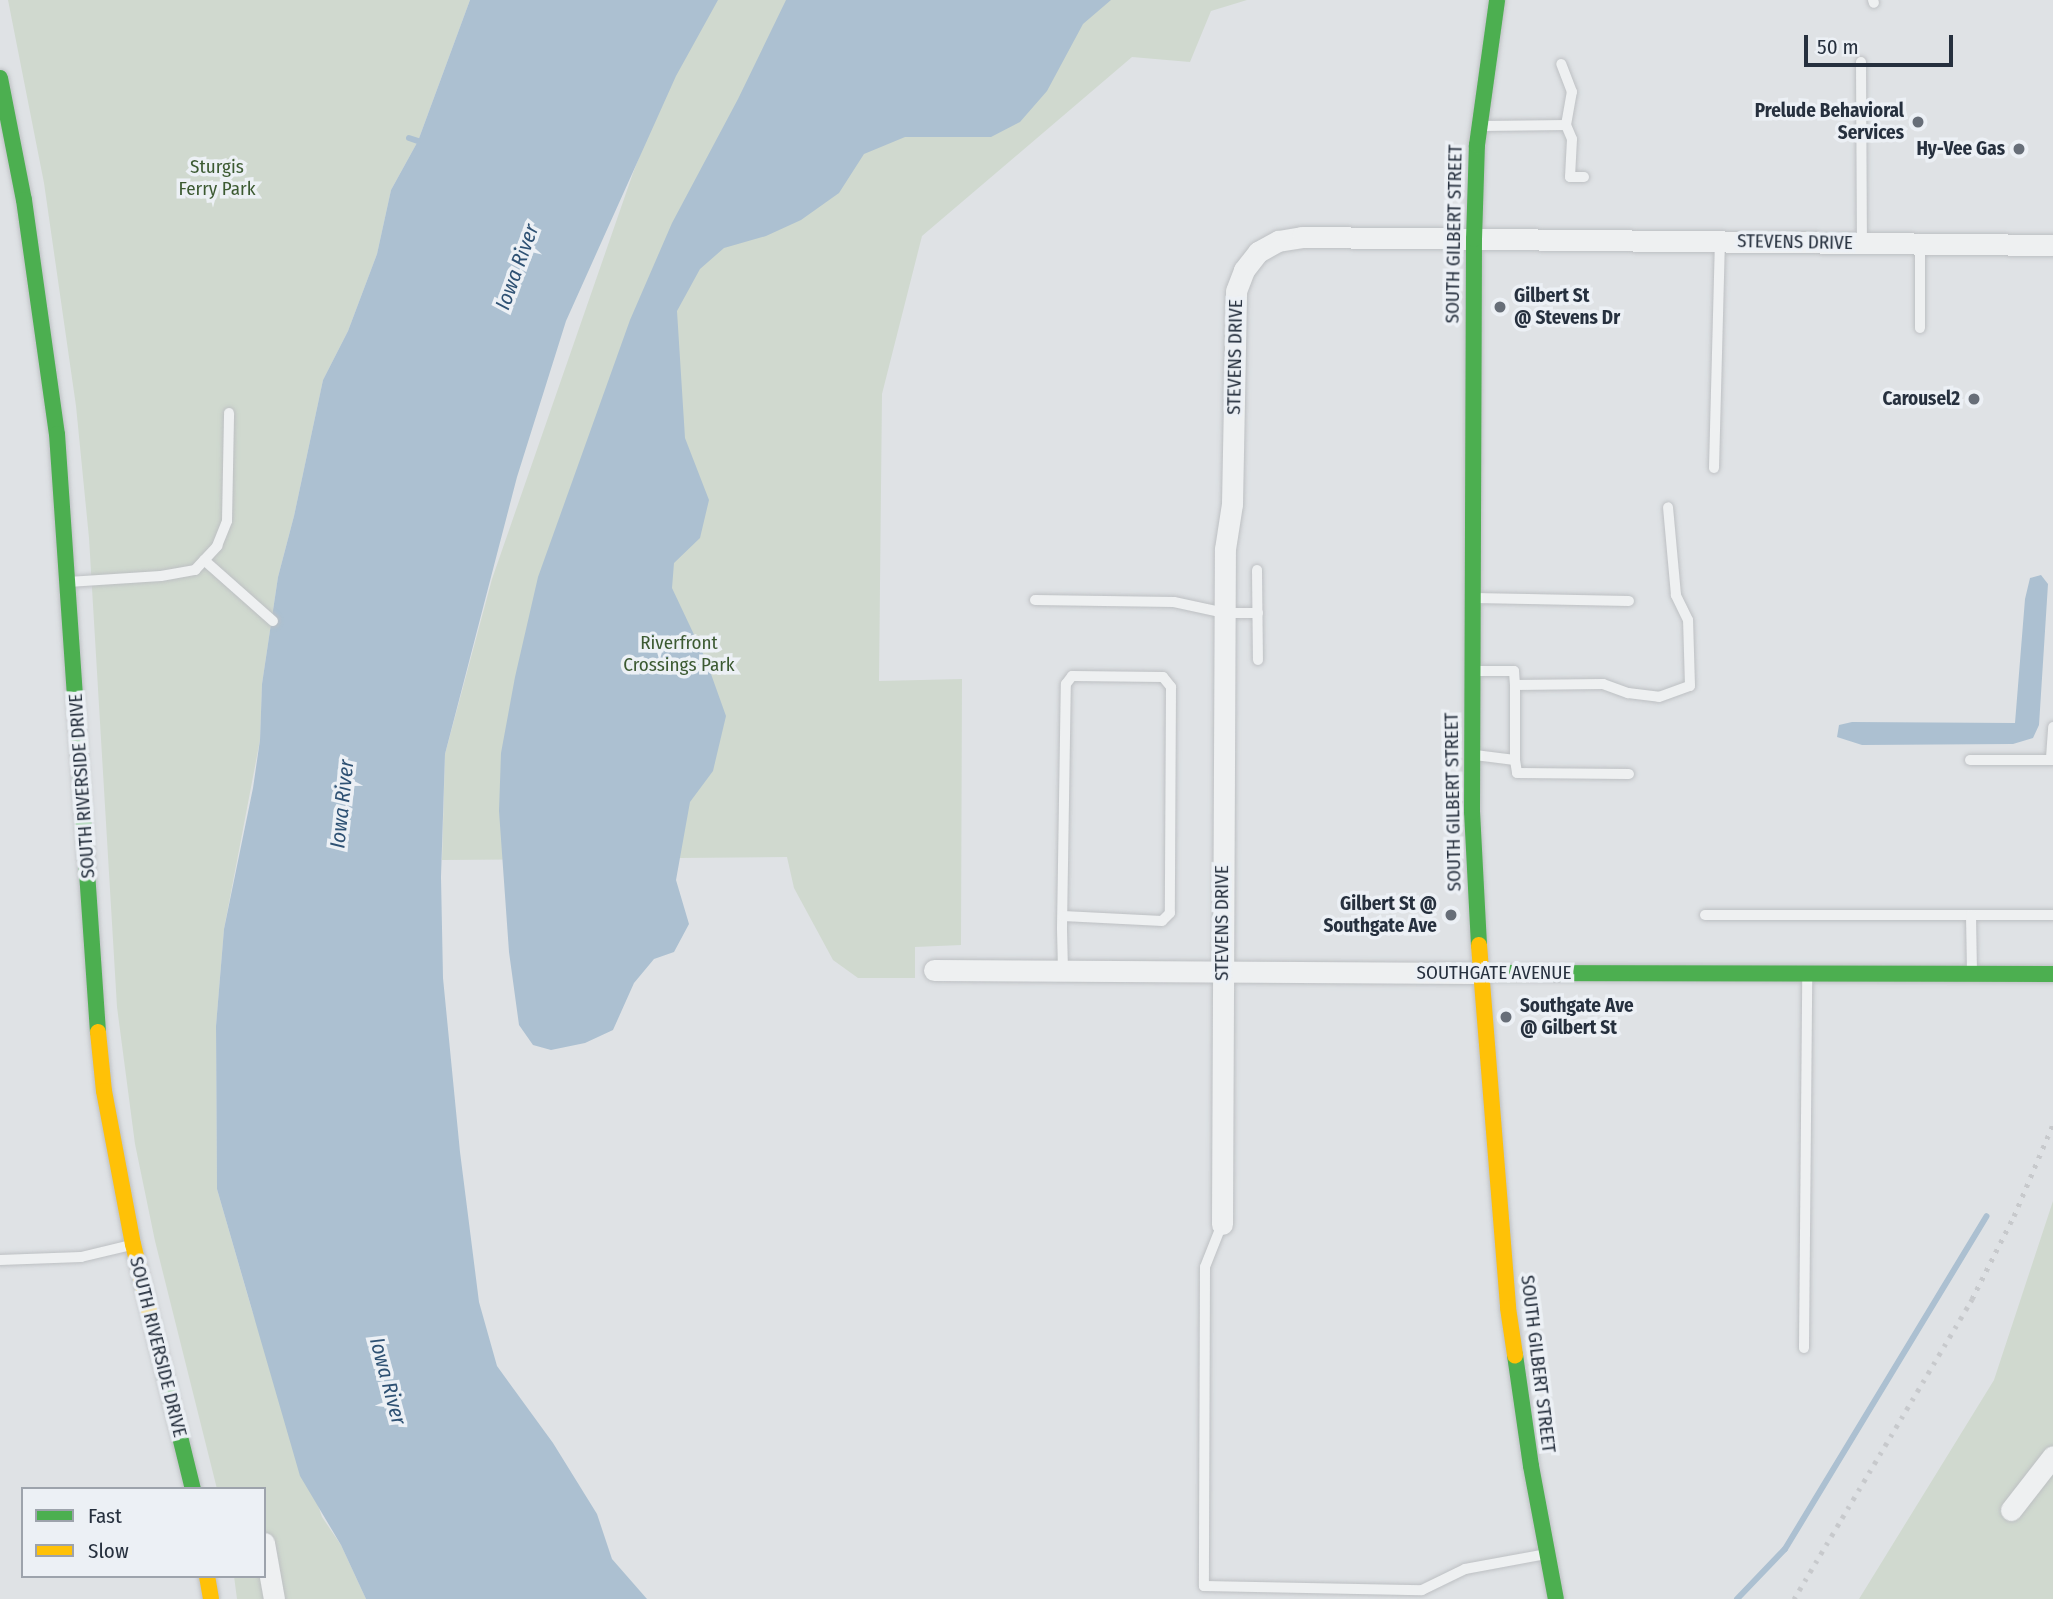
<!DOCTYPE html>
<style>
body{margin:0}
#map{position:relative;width:2053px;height:1599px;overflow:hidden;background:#dfe2e5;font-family:"Fira Sans Condensed",sans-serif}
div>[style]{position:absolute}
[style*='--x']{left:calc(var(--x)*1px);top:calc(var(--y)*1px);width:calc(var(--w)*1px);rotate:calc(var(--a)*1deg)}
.green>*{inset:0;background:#d0d9cf}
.water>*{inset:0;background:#acc0d1}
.stream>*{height:6px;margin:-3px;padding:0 3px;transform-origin:3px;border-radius:3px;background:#acc0d1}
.roads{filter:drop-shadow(0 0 2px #bdc0c3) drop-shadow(0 0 2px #bdc0c3)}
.lane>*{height:10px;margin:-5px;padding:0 5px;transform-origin:5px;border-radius:5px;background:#eef0f1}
.street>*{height:21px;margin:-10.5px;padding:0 10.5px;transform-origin:10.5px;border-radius:10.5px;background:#eef0f1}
.fast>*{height:16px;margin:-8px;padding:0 8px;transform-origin:8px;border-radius:8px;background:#4caf50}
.slow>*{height:16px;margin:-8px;padding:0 8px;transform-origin:8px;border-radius:8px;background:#ffc107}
.rail>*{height:5px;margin-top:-2.5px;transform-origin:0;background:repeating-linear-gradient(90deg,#c7c9cc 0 3.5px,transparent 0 10.5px)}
.dots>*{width:19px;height:19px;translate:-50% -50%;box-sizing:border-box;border:4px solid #ecf0f5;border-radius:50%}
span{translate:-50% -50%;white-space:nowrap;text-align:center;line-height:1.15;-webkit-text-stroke:7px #ecf0f5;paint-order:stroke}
.poi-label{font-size:19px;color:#26303e;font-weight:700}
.right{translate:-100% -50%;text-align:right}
.left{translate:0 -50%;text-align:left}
.park-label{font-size:19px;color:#3c5a32}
.street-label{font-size:19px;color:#26303e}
.water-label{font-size:21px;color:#2e5173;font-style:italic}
.legend{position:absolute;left:21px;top:1487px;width:245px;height:91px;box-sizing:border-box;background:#ecf0f5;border:2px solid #9da3ac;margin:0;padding:9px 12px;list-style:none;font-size:21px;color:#26303e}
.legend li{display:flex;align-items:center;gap:14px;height:35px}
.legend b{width:35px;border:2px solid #9da3ac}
.scale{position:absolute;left:1804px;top:35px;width:149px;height:32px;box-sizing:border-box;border:4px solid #26303e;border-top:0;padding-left:9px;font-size:21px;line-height:24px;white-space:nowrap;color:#26303e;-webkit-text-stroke:5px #ecf0f5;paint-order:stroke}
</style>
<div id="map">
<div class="green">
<div style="clip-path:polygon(8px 0,470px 0,418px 141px,391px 190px,377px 254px,348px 331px,323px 380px,294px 516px,278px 577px,262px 684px,260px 740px,224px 929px,216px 1026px,217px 1189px,251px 1307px,322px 1517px,341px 1545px,366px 1599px,237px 1599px,234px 1576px,264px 1576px,264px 1489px,217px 1489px,155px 1241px,135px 1144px,117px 1007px,89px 538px,76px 406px,44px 183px)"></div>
<div style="clip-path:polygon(701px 0,1247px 0,1211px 11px,1190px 62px,1132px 57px,922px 236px,882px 394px,879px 681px,962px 679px,961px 945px,915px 947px,915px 978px,858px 978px,833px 960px,794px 888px,787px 857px,442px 860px,445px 754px,492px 579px,633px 173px)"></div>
<div style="clip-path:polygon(2053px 1201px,2053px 1599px,1859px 1599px,1994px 1380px)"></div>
</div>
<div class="water">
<div style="clip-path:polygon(470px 0,718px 0,676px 76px,566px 321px,517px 477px,445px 754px,441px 877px,443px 978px,460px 1152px,479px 1302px,497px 1366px,553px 1443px,597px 1514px,612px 1559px,647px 1599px,366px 1599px,341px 1545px,300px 1476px,217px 1189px,216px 1026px,224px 929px,253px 788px,260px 740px,262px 684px,278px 577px,294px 516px,323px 380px,348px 331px,377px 254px,391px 190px,418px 141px)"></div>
<div style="clip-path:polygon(786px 0,1111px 0,1083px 24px,1047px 91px,1020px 122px,991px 137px,905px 137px,864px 154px,839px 193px,801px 220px,766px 236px,724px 248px,700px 269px,677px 311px,685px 438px,709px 500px,700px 538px,674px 563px,672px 588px,706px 660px,726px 716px,713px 771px,690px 802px,676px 880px,689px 924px,674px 952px,654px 959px,634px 983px,613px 1030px,585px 1043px,551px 1050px,533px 1045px,519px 1025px,509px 952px,499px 811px,501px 753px,515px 677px,538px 577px,630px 320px,672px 223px,738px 99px)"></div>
<div style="clip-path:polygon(2041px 575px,2048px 584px,2039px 725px,2033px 738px,2013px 744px,1862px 745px,1837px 737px,1839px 725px,1852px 722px,2015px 723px,2025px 599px,2030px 578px)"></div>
</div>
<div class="stream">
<div style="--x:409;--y:138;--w:9;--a:18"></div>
<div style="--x:1737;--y:1599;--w:69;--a:-46.2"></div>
<div style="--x:1785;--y:1549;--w:389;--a:-58.8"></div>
</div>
<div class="roads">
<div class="lane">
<div style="--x:1873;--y:0;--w:3;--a:72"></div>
<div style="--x:1861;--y:62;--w:181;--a:89.7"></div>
<div style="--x:1566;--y:125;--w:15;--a:67"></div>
<div style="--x:1572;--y:139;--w:38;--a:93"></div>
<div style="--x:1570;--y:177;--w:14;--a:0"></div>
<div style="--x:1482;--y:126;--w:84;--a:-0.7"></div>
<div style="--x:1566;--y:125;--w:34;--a:-80"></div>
<div style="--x:1572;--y:92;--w:30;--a:-111"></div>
<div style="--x:1920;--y:328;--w:85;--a:-90"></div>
<div style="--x:1714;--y:468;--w:227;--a:-88.5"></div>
<div style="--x:204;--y:560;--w:92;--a:41.5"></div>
<div style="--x:1257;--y:570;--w:90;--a:89.4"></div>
<div style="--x:68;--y:582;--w:93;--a:-3.7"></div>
<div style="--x:161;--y:576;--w:35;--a:-10"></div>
<div style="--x:195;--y:570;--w:33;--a:-47"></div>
<div style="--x:217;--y:546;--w:27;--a:-68"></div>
<div style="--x:227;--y:521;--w:108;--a:-88.9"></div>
<div style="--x:1474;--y:598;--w:155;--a:1.1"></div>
<div style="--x:1035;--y:600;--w:139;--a:0.8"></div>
<div style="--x:1174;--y:602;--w:52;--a:12.2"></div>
<div style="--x:1225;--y:613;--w:33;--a:0"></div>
<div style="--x:1474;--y:671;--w:40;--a:0"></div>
<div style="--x:1514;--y:671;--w:14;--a:86"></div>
<div style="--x:1515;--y:685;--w:88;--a:-0.7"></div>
<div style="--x:1603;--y:684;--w:27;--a:20"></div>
<div style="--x:1628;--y:693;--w:31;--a:7"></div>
<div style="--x:1659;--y:697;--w:33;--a:-20"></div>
<div style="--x:1690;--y:686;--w:66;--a:-91.7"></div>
<div style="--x:1688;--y:620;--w:28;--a:-116"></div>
<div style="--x:1676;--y:595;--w:88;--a:-95.2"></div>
<div style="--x:1515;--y:685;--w:75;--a:90"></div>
<div style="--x:1475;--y:755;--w:40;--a:7.1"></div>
<div style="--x:1515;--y:760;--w:13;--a:81"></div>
<div style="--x:1517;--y:773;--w:112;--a:0.5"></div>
<div style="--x:2051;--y:758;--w:31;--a:-86"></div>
<div style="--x:1970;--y:760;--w:83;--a:0"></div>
<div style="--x:1705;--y:915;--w:348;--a:0"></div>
<div style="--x:1971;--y:915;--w:57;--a:89"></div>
<div style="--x:1063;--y:970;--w:42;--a:-91.4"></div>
<div style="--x:1062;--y:928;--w:244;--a:-89.1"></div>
<div style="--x:1066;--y:684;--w:10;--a:-53"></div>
<div style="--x:1072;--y:676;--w:91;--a:0.6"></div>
<div style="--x:1163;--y:677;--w:13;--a:51"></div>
<div style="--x:1171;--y:687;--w:226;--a:90.3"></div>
<div style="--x:1170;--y:913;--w:11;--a:135"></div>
<div style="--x:1162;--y:921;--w:99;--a:-177.1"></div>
<div style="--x:1222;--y:1224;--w:46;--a:111.6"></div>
<div style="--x:1205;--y:1267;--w:319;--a:90.2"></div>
<div style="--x:1204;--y:1586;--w:218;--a:1.1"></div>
<div style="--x:1422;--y:1590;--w:48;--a:-26"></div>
<div style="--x:1465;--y:1569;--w:82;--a:-10.5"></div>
<div style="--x:0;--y:1260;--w:81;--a:-2.1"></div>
<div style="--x:81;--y:1257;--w:51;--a:-13.5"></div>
<div style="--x:1804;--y:1348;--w:372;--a:-89.5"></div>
</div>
<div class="street">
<div style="--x:934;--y:970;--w:545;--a:0.32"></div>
<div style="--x:1222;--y:1224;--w:675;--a:-89.75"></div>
<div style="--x:1225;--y:549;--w:46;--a:-81.2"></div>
<div style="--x:1232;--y:504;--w:213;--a:-88.9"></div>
<div style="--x:1236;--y:291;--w:22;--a:-69"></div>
<div style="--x:1244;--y:270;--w:23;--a:-52"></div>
<div style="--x:1258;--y:252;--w:23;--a:-29"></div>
<div style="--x:1278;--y:241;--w:24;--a:-9"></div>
<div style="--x:1302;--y:237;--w:751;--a:0.61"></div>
<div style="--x:2011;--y:1510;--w:68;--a:-52.1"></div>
<div style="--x:264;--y:1543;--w:57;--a:79.9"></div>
</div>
<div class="fast">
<div style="--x:0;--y:78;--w:124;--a:78.9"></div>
<div style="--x:24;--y:200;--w:236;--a:82"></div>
<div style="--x:57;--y:434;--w:599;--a:86.08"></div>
<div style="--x:1479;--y:945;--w:133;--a:-93"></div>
<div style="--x:1472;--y:812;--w:573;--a:-89.8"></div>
<div style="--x:1474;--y:239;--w:94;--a:-88.2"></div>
<div style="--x:1477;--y:145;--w:146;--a:-82.1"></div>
<div style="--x:1479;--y:973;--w:574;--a:0.1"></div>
<div style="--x:158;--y:1347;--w:146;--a:76.2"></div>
<div style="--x:1515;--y:1355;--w:112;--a:81.8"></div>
<div style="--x:1531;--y:1466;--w:135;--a:79.4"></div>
</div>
<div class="slow">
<div style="--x:1479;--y:945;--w:364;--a:85.4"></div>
<div style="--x:1508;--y:1308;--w:48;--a:81.5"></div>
<div style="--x:98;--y:1032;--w:59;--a:84.2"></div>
<div style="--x:104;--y:1091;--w:156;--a:79.3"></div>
<div style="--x:133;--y:1244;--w:106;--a:76.4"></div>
<div style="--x:207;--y:1576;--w:23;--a:80"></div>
</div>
</div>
<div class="rail">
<div style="--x:1794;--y:1599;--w:349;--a:-59.3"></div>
<div style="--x:1972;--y:1299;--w:93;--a:-63.2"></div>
<div style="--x:2014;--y:1216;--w:100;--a:-67"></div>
</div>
<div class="dots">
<div style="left:1918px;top:122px;background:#676e78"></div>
<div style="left:2019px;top:149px;background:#676e78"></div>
<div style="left:1500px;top:307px;background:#676e78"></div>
<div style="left:1974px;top:399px;background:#676e78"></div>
<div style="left:1451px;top:915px;background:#676e78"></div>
<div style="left:1506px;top:1017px;background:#676e78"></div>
</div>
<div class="poi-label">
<span class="right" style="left:1904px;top:122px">Prelude Behavioral<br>Services</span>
<span class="right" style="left:2005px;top:149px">Hy-Vee Gas</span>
<span class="left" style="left:1514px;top:307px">Gilbert St<br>@ Stevens Dr</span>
<span class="right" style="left:1960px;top:399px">Carousel2</span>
<span class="right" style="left:1437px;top:915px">Gilbert St @<br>Southgate Ave</span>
<span class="left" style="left:1520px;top:1017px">Southgate Ave<br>@ Gilbert St</span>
</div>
<div class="park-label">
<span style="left:217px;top:178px">Sturgis<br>Ferry Park</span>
<span style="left:679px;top:654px">Riverfront<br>Crossings Park</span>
</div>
<div class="street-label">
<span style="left:1454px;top:234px;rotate:-89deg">SOUTH GILBERT STREET</span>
<span style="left:1795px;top:242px;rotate:1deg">STEVENS DRIVE</span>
<span style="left:1235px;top:357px;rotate:-89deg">STEVENS DRIVE</span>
<span style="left:82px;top:786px;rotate:-94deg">SOUTH RIVERSIDE DRIVE</span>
<span style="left:1453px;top:802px;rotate:-91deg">SOUTH GILBERT STREET</span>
<span style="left:1222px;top:923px;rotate:-90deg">STEVENS DRIVE</span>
<span style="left:1494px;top:973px">SOUTHGATE AVENUE</span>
<span style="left:158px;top:1347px;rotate:76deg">SOUTH RIVERSIDE DRIVE</span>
<span style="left:1538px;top:1364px;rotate:83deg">SOUTH GILBERT STREET</span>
</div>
<div class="water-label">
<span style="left:517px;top:267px;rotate:-70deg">Iowa River</span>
<span style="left:342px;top:804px;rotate:-84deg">Iowa River</span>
<span style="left:388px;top:1381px;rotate:75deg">Iowa River</span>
</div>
<ul class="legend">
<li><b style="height:9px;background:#4caf50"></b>Fast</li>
<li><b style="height:9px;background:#ffc107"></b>Slow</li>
</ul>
<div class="scale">50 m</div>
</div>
